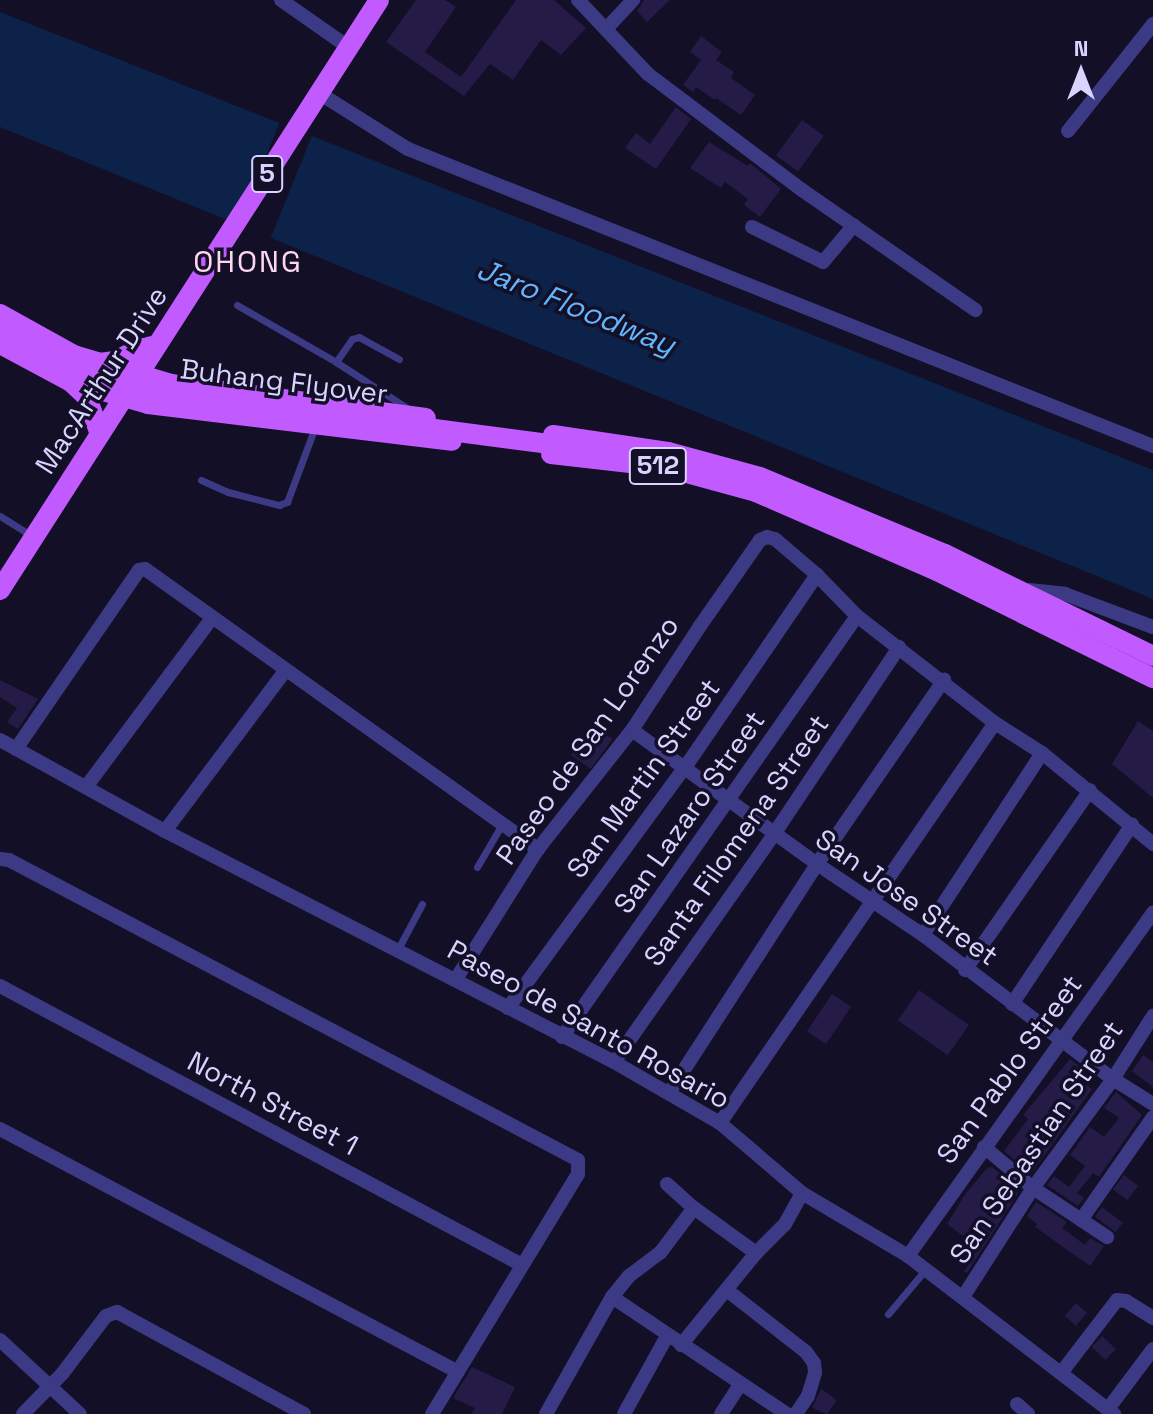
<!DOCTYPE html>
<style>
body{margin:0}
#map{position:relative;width:1153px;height:1414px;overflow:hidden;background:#130f26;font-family:"Space Grotesk",sans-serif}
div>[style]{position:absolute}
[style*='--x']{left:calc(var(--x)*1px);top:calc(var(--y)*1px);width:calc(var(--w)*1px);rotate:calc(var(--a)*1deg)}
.water>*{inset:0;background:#0c2248}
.pier>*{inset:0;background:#130f26;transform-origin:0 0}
.building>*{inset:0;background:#241b47;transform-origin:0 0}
.service>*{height:7px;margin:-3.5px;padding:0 3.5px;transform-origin:3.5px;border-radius:3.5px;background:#3d3a85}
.minor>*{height:14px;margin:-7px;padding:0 7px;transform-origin:7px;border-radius:7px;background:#3d3a85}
.primary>*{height:20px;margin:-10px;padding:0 10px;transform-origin:10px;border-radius:10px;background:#c25bff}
.primary-bridge>*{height:20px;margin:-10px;padding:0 10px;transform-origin:10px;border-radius:10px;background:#c25bff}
span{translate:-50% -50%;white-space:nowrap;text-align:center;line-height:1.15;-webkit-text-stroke:7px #130f26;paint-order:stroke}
.shield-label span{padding:2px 6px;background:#130f26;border:2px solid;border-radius:6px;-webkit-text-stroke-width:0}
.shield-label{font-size:26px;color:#d9d4ff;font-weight:700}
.street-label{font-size:28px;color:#d9d4ff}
.neighbourhood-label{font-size:30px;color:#ffd6f0;letter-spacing:2px}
.water-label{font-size:30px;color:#62b6ff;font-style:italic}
.north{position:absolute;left:1041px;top:32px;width:80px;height:80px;-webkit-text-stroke:6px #130f26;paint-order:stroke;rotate:0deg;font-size:22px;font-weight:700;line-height:32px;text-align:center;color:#d9d4ff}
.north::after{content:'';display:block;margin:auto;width:28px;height:36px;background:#d9d4ff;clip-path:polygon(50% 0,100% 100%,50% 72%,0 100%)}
</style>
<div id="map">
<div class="water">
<div style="clip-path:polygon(0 12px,1153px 470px,1153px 599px,0 127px)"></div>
</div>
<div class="pier">
<div style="left:281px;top:119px;width:35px;height:120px;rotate:22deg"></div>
</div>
<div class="building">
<div style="clip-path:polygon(416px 0,445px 0,456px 7px,425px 52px,461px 77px,516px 0,554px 0,586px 28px,561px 55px,541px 40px,513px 80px,490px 64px,464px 96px,386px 42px)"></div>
<div style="clip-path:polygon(644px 0,670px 0,647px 22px,637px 11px)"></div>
<div style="clip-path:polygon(701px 36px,722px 52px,716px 60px,734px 72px,731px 78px,755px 95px,741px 115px,716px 98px,715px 100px,696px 87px,693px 92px,683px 85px,701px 60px,690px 52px)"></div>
<div style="clip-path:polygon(676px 107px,691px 119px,656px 169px,625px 148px,636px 133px,650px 144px)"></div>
<div style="left:802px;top:120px;width:27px;height:44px;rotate:36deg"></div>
<div style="clip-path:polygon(709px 142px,748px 166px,750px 163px,781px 189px,760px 217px,744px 205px,748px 199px,725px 182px,721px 188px,690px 168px)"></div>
<div style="clip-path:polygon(0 680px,38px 699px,18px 729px,7px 722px,17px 708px,0 697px)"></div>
<div style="clip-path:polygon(1138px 721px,1153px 731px,1153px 798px,1112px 764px)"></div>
<div style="left:593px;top:725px;width:24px;height:37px;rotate:36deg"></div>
<div style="left:919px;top:990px;width:61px;height:37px;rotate:35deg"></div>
<div style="left:832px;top:994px;width:23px;height:45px;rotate:34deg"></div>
<div style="clip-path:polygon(1143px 1055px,1153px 1062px,1153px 1087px,1132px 1071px)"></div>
<div style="clip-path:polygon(1070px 1059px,1084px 1070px,1078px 1079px,1092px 1089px,1031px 1174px,1004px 1151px,1028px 1119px,1023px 1115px)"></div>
<div style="clip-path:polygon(1116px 1092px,1142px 1115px,1099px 1177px,1093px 1173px,1077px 1193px,1084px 1198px,1078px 1206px,1047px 1185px,1054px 1176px,1069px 1187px,1085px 1166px,1070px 1155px,1090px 1127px,1104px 1137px,1119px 1118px,1104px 1108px)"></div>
<div style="clip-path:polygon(992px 1167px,1020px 1190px,967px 1273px,964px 1271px,972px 1260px,959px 1250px,967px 1239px,947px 1224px,966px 1193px,987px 1168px)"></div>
<div style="left:1124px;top:1175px;width:18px;height:18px;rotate:38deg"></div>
<div style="clip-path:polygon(1036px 1202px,1067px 1222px,1062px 1228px,1085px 1245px,1090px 1238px,1104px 1246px,1090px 1266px,1035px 1227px,1037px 1224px,1027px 1216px)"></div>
<div style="left:1102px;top:1207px;width:26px;height:12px;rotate:37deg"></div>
<div style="left:1076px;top:1303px;width:15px;height:17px;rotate:42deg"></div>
<div style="left:1102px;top:1336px;width:19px;height:15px;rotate:43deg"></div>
<div style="clip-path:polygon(472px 1367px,515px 1387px,502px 1414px,471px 1414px,475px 1408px,453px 1398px)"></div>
<div style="clip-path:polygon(821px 1389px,837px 1400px,827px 1414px,812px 1408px)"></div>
</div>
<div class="service">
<div style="--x:237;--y:305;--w:114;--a:29.9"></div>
<div style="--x:399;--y:359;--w:46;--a:-151.2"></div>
<div style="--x:359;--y:337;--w:7;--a:164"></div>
<div style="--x:352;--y:339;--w:28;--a:125"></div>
<div style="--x:336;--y:362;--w:85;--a:32.9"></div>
<div style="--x:201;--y:480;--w:30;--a:24"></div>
<div style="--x:228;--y:492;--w:53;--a:14.3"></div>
<div style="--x:279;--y:505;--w:9;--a:-21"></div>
<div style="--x:287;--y:502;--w:80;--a:-69.5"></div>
<div style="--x:0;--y:516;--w:38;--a:32"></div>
<div style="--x:477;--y:867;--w:48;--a:-59.7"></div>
<div style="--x:398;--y:949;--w:51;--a:-61.9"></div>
<div style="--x:888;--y:1314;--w:57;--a:-49.9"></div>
</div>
<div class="minor">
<div style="--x:281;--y:0;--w:82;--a:35"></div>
<div style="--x:578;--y:0;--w:102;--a:46.6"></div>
<div style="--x:648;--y:74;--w:193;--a:37"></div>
<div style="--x:802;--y:190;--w:211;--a:34.7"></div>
<div style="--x:606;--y:29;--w:40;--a:-47"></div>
<div style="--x:319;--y:93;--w:105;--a:32.2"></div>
<div style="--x:408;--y:149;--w:802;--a:21.74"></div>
<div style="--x:1068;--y:131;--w:137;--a:-51.5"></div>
<div style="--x:752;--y:227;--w:79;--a:26.2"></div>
<div style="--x:823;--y:262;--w:48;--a:-50"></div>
<div style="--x:1029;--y:590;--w:36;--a:6"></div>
<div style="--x:1065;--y:594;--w:94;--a:20.6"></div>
<div style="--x:632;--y:730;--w:228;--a:35.9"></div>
<div style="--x:817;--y:864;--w:128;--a:33.8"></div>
<div style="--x:923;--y:935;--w:238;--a:37.2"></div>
<div style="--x:1113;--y:1079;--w:47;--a:32"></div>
<div style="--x:0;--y:740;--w:188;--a:28.9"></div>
<div style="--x:165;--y:831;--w:505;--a:27.22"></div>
<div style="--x:614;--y:1062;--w:122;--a:29.9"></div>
<div style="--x:720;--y:1123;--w:108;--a:40.5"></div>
<div style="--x:802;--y:1193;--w:123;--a:30.7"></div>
<div style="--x:908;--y:1256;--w:260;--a:37.5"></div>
<div style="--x:16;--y:749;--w:217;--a:-55.5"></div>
<div style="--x:139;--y:570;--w:6;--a:-9"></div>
<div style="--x:145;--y:569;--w:483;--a:35.5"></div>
<div style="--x:86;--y:787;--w:211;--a:-53.3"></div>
<div style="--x:165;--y:831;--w:200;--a:-53.1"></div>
<div style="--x:0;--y:859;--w:9;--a:6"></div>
<div style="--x:9;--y:860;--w:643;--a:27.8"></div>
<div style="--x:578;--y:1160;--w:14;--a:90"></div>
<div style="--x:578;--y:1174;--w:281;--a:121.3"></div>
<div style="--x:923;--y:935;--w:217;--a:-56.8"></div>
<div style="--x:965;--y:970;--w:219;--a:-55.2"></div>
<div style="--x:456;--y:979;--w:154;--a:-57.8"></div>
<div style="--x:538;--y:849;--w:152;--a:-51.7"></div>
<div style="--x:632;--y:730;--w:124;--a:-56.8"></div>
<div style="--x:700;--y:626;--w:105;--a:-55.1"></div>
<div style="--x:760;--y:540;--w:8;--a:-23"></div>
<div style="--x:767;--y:537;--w:8;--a:14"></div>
<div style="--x:775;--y:539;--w:55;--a:40.6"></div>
<div style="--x:817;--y:575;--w:57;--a:45.7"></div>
<div style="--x:857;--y:616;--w:175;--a:37.8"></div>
<div style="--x:995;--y:723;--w:56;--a:32.6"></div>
<div style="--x:1042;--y:753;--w:144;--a:39.3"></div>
<div style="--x:0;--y:986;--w:592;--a:28.12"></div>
<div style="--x:1012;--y:1004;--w:216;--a:-56.2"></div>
<div style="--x:508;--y:1008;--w:300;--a:-53.7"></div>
<div style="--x:686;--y:766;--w:232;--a:-55.6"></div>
<div style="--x:562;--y:1037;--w:514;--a:-54.98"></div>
<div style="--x:614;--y:1062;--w:279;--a:-54.9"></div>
<div style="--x:774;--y:834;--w:225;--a:-56.2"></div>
<div style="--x:669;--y:1093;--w:273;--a:-57.1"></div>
<div style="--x:817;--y:864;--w:224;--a:-55.4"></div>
<div style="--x:720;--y:1123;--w:485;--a:-55.5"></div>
<div style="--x:0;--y:1129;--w:518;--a:27.95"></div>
<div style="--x:984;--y:1147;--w:64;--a:39.9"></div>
<div style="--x:1033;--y:1188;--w:89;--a:33.5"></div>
<div style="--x:667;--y:1184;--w:36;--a:42"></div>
<div style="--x:1081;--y:1220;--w:126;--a:-55"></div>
<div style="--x:908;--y:1256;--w:422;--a:-54.5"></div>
<div style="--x:728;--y:1291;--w:99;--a:38"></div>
<div style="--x:806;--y:1352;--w:14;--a:54"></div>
<div style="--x:814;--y:1363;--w:10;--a:84"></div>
<div style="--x:815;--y:1373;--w:24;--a:107"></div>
<div style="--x:808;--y:1396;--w:22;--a:124"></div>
<div style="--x:612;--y:1297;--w:211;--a:33.8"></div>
<div style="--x:963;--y:1297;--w:130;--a:-57.3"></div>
<div style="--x:1033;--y:1188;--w:135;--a:-53.7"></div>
<div style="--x:1113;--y:1079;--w:75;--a:-57.6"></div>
<div style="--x:0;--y:1340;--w:109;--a:42.8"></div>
<div style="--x:681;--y:1345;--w:119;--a:-50.8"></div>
<div style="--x:756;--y:1253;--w:41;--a:-45"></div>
<div style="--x:785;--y:1224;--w:35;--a:-61"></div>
<div style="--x:1061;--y:1373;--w:92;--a:-52.5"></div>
<div style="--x:1117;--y:1300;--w:9;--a:6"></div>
<div style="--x:1126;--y:1301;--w:32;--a:32"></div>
<div style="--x:1017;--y:1404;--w:15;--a:42"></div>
<div style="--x:1108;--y:1409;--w:75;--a:-53.1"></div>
<div style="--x:23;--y:1414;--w:56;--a:-45.7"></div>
<div style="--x:62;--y:1374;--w:73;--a:-52.8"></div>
<div style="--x:106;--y:1316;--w:12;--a:-20"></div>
<div style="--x:117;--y:1312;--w:213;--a:28.6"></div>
<div style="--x:546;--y:1414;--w:134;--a:-60.6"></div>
<div style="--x:612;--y:1297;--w:27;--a:-51"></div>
<div style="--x:629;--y:1276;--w:39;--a:-37"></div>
<div style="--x:660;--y:1253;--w:56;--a:-52.9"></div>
<div style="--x:694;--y:1208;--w:77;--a:36"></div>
<div style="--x:624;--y:1414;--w:89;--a:-61.1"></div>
<div style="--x:721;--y:1414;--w:35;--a:-57"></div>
</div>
<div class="primary">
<div style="--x:0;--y:314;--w:85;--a:29"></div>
<div style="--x:74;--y:355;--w:101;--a:16.6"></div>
<div style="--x:171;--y:384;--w:257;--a:7.6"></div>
<div style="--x:0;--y:344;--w:81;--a:28.2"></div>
<div style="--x:71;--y:382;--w:80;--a:15.9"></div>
<div style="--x:148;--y:404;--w:306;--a:6.9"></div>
<div style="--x:100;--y:363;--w:15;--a:-8"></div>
<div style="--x:115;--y:361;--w:27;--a:-27"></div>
<div style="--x:139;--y:349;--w:17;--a:-13"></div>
<div style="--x:73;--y:384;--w:19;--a:43"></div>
<div style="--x:87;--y:397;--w:37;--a:71"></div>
<div style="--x:553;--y:435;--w:116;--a:8.4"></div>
<div style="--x:668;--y:452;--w:95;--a:15.2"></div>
<div style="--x:760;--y:477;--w:200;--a:22.6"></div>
<div style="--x:945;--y:554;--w:232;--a:26.1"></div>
<div style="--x:551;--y:454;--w:115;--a:6.5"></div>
<div style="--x:665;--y:467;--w:94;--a:15.4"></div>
<div style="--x:756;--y:492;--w:197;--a:23.6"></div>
<div style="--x:937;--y:571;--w:241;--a:26.4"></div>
<div style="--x:0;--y:590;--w:701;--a:-57.28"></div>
</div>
<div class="primary-bridge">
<div style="--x:0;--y:329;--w:95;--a:27.6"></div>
<div style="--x:84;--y:373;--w:58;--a:17.2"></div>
<div style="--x:139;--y:390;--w:438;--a:7.5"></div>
</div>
<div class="shield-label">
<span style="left:267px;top:174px">5</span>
<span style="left:658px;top:466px">512</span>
</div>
<div class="street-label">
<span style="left:101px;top:380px;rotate:-57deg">MacArthur Drive</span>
<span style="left:284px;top:381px;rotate:7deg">Buhang Flyover</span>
<span style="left:587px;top:740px;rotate:-55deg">Paseo de San Lorenzo</span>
<span style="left:643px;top:778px;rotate:-54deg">San Martin Street</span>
<span style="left:689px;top:812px;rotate:-55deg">San Lazaro Street</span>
<span style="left:736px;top:840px;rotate:-55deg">Santa Filomena Street</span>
<span style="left:907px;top:897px;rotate:35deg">San Jose Street</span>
<span style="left:589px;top:1024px;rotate:29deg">Paseo de Santo Rosario</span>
<span style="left:1009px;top:1069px;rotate:-54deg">San Pablo Street</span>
<span style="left:273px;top:1103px;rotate:28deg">North Street 1</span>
<span style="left:1036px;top:1142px;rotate:-56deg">San Sebastian Street</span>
</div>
<div class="neighbourhood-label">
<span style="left:248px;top:262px">OHONG</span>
</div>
<div class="water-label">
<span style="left:576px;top:307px;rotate:22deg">Jaro Floodway</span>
</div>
<div class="north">N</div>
</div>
